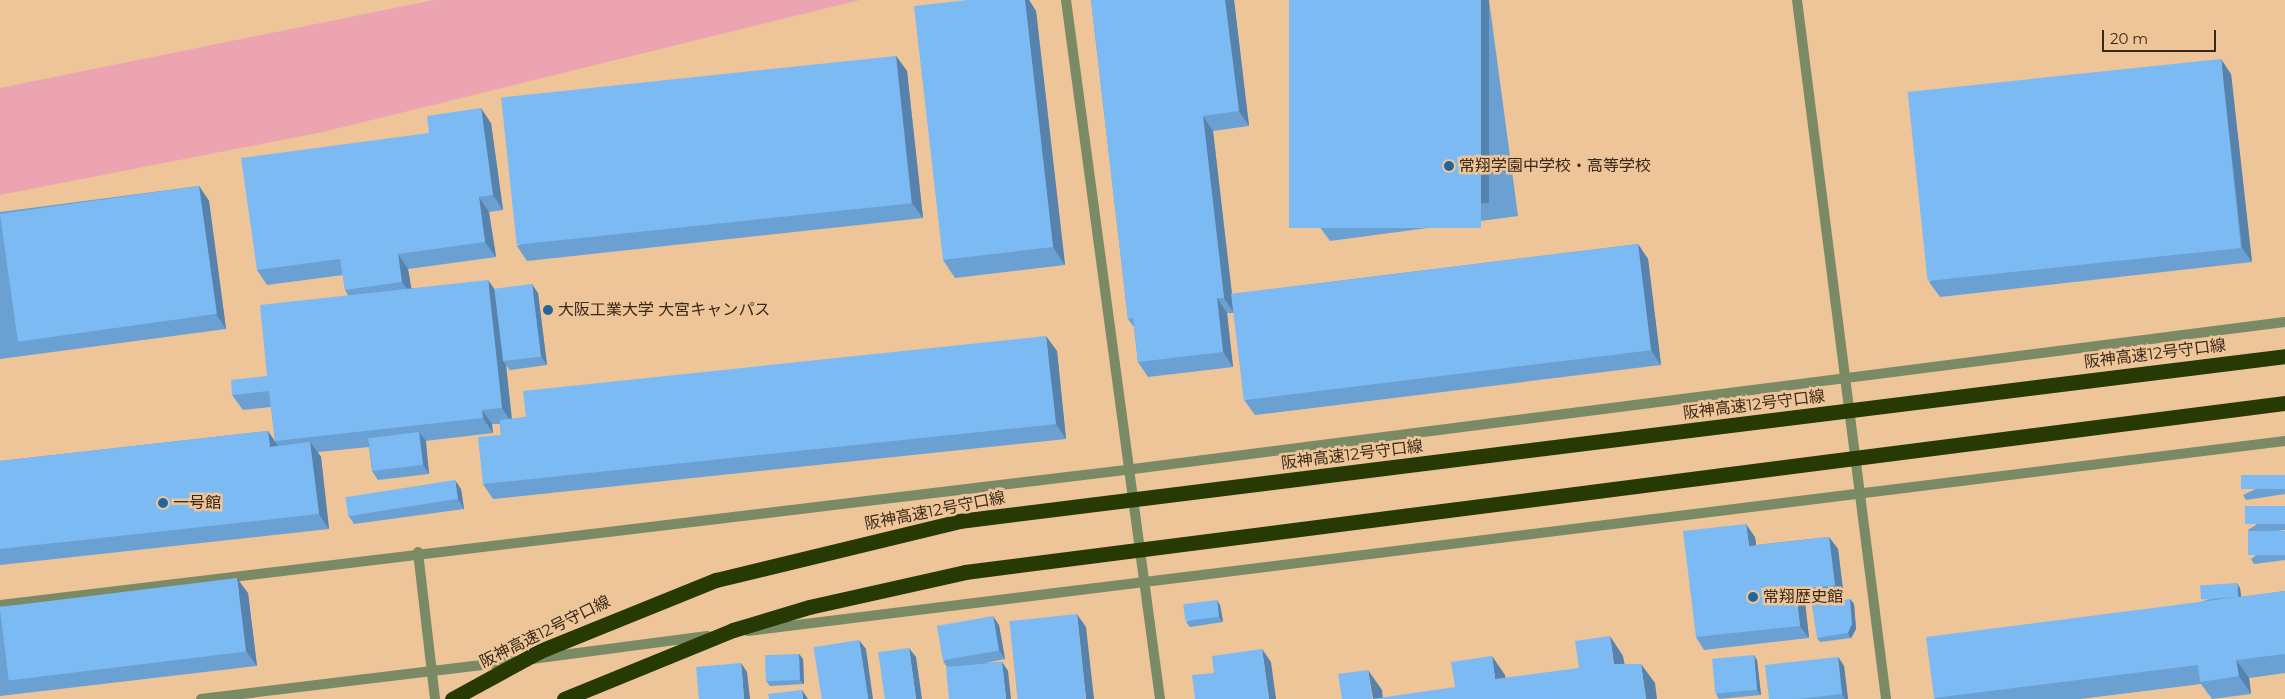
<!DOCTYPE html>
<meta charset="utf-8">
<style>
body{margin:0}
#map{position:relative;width:2285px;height:699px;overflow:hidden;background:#eec499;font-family:Montserrat,"Noto Sans JP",sans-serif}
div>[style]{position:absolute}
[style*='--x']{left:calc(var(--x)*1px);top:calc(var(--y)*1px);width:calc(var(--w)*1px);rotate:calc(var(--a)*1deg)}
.green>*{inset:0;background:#eda4b1}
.minor>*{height:10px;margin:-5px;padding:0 5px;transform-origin:5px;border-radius:5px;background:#798a64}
.motorway-bridge>*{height:15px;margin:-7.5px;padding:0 7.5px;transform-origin:7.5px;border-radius:7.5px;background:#273a04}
.wall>*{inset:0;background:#6ba0d2}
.shaded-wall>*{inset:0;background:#5782ab;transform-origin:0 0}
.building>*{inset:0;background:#7cbaf4;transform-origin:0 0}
.dots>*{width:14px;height:14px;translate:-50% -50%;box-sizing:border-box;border:2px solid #eec499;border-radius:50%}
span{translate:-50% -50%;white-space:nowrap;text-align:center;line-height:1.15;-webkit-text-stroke:5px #eec499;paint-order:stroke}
.poi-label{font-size:16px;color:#392918}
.left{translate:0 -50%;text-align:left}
.street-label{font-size:16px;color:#392918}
.scale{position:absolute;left:2102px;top:30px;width:114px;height:22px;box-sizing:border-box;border:2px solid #392918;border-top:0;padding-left:6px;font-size:15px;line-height:18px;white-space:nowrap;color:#392918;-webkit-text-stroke:4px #eec499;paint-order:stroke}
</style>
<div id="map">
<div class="green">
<div style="clip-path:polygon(434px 0,860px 0,323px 132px,0 195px,0 88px)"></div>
</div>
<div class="minor">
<div style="--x:1066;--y:0;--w:705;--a:82.34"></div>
<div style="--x:1797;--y:0;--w:705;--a:82.74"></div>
<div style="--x:418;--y:552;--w:148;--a:83.4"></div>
<div style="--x:0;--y:605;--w:1141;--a:-6.84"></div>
<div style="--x:1133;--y:469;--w:1161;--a:-7.27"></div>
<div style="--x:748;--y:631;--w:1549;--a:-7.05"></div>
<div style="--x:532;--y:659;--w:177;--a:-7.5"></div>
<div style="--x:201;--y:699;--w:317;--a:-6.9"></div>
</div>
<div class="motorway-bridge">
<div style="--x:452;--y:699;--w:100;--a:-28.6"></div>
<div style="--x:540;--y:651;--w:190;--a:-22"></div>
<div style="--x:716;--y:580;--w:250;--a:-13.6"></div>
<div style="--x:959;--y:521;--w:1336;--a:-7.09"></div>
<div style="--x:564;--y:699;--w:183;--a:-22.2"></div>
<div style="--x:733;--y:630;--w:79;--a:-16.8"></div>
<div style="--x:809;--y:607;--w:160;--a:-12.6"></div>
<div style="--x:965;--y:572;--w:1331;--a:-7.3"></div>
</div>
<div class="wall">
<div style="clip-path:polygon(968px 0,1029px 0,1036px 11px,1065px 265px,955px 278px,943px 260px)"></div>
<div style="clip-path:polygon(1091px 0,1234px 0,1249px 126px,1213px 131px,1232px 294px,1638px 244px,1648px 259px,1661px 365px,1255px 415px,1244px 400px,1234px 313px,1227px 313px,1233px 367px,1148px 377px,1138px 362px,1134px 327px,1128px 319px)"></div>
<div style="clip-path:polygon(1489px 0,1518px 216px,1330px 241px,1319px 226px)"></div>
<div style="clip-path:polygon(896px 56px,907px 71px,923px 218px,527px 261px,517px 246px)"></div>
<div style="clip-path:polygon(2231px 74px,2252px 262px,1940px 297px,1929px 282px)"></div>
<div style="clip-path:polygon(491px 123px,503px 210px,489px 212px,496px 257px,408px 269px,411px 288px,494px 289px,538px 293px,547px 365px,510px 370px,506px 365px,512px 419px,1057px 351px,1066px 439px,493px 499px,483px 484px,501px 435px,500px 424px,492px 424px,493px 433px,425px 441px,429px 474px,378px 480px,372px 471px,369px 447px,318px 452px,321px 457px,329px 529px,0 565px,0 461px,268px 431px,278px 446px,275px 441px,271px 407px,243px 410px,232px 395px,267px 376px,348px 295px,345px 290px,343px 275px,267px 285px,257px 270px,429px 133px)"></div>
<div style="clip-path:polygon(199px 186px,209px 201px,226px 329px,0 359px,0 212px)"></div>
<div style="clip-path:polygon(2285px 475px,2285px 494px,2246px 500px,2243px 495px)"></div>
<div style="clip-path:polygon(461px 489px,464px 509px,354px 524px,348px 515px)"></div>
<div style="clip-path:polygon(2285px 506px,2285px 530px,2251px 534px,2248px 530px)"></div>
<div style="clip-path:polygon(2285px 531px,2285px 560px,2254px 564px,2251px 559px)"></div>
<div style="clip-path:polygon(1755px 537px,1756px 545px,1829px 537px,1838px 549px,1844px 598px,1805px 602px,1809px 638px,1704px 650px,1696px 637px)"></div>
<div style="clip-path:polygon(2240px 588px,2241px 597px,2285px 591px,2285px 673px,2249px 678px,2251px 694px,2212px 699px,2201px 684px,2080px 699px,1935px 699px,1934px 698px)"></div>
<div style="clip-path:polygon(248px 593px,257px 666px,0 696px,0 606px)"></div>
<div style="clip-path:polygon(1850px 599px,1854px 604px,1856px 629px,1851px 638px,1820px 642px,1817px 638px)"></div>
<div style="clip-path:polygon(1220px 605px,1223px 622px,1190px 627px,1186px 622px)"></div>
<div style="clip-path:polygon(999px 625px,1005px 659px,985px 663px,1002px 662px,1008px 671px,947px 667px,943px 661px)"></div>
<div style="clip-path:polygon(799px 654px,803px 659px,804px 684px,770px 686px,766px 681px)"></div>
<div style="clip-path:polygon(1838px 657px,1844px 666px,1848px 699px,1769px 699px)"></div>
<div style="clip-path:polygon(1757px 660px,1761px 695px,1719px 699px,1716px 694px)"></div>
</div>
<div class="shaded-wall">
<div style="clip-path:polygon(1025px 0,1029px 0,1036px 11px,1065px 265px,1053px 247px)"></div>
<div style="clip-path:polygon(1225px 0,1234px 0,1249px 126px,1239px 111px)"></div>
<div style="left:1481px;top:0;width:8px;height:203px"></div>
<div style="clip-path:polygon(896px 56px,907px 71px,923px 218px,912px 203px)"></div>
<div style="clip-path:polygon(2221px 59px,2231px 74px,2252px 262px,2242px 248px)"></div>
<div style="clip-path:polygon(481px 108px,491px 123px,503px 210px,493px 195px)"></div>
<div style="clip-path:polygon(1203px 116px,1213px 131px,1234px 313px,1224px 298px)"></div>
<div style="clip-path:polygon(199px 186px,209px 201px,226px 329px,216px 314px)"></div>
<div style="clip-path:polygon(479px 197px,489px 212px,496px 257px,485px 242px)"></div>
<div style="clip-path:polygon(1638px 244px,1648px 259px,1661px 365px,1651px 350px)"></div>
<div style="clip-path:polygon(398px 254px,408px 269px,413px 297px,402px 282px)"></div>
<div style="clip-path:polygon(488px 280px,498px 294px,503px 361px,506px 365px,512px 423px,502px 408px)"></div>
<div style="clip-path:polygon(532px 284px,538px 293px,547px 365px,541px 356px)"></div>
<div style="clip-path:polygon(1217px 298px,1227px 313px,1233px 367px,1223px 352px)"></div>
<div style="clip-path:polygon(1046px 336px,1057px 351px,1066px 439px,1056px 424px)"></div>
<div style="clip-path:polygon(482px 410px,492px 424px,493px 433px,483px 418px)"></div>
<div style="clip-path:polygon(268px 431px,278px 446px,270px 447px)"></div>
<div style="clip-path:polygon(419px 432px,426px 441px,429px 474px,423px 465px)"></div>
<div style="clip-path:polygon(310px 442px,321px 457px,329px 529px,319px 514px)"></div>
<div style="clip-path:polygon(455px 480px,461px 489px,464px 509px,458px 499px)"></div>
<div style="clip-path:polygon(1746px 524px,1755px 537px,1758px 558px,1749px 546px)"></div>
<div style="clip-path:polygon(1829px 537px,1838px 549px,1844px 598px,1835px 585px)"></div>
<div style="clip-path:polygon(237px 578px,248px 593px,257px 666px,246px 651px)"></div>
<div style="clip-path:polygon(2237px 583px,2240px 588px,2243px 613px,2240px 608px)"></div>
<div style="clip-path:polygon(1796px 590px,1805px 602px,1809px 638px,1800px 626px)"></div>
<div style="clip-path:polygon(1850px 599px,1854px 604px,1856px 629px,1851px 638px,1848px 633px)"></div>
<div style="clip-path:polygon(1217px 600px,1220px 605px,1223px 622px,1219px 617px)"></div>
<div style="clip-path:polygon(1077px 614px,1086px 627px,1094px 699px,1086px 699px)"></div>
<div style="clip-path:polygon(993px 616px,999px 625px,1005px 659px,999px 650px)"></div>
<div style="clip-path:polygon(1610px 636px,1623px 656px,1628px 683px,1614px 664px)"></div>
<div style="clip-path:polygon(859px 640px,866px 649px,873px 699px,868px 699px)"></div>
<div style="clip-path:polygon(909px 648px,916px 657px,922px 699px,916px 699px)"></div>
<div style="clip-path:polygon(1262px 649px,1271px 662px,1276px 699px,1269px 699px)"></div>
<div style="clip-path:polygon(799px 654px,803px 659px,804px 684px,800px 680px)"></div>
<div style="clip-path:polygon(1754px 655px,1757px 660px,1761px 695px,1757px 690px)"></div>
<div style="clip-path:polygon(1492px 656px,1505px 675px,1508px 698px,1495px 679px)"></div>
<div style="clip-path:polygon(1838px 657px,1844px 666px,1848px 699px,1845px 699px,1842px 694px)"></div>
<div style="clip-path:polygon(2236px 660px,2249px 678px,2251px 694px,2239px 676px)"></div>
<div style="clip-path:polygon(1002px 662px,1008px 671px,1011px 699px,1006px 699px)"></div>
<div style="clip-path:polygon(741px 663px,747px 672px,750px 699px,744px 699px)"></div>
<div style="clip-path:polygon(1641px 664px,1655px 683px,1657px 699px,1646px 699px)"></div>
<div style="clip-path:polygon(1368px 670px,1382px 690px,1383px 699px,1373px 699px)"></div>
<div style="clip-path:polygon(802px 690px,808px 699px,803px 699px)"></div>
</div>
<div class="building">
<div style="clip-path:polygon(968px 0,1025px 0,1053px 247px,943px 260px,914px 6px)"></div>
<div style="clip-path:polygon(1091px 0,1225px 0,1239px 111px,1203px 116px,1224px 298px,1217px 298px,1223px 352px,1138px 362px,1133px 318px,1128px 319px)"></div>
<div style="left:1289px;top:0;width:192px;height:228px"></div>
<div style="left:896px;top:56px;width:148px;height:397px;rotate:84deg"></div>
<div style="left:2221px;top:59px;width:190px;height:315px;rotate:84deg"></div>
<div style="clip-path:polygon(481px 108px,493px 195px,479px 197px,485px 242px,398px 254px,402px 282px,345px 290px,340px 259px,257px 270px,241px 158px,429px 133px,427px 116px)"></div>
<div style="left:199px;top:186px;width:129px;height:201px;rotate:82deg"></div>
<div style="left:1638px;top:244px;width:107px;height:410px;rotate:83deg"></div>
<div style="clip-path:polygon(488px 280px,502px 408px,482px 410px,483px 418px,275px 441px,269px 391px,232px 395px,231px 380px,267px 376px,260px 305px)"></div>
<div style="left:532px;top:284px;width:73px;height:38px;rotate:83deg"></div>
<div style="clip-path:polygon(1046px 336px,1056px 424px,483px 484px,478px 437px,501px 435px,500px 420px,526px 417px,523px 391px)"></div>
<div style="clip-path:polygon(268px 431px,270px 447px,310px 442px,319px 514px,0 549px,0 461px)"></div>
<div style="left:419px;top:432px;width:33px;height:51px;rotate:83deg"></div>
<div style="left:2285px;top:475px;width:14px;height:44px;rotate:90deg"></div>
<div style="left:455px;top:480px;width:19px;height:111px;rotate:81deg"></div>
<div style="left:2285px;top:506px;width:18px;height:40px;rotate:90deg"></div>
<div style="clip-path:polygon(1746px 524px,1749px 546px,1829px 537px,1835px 585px,1796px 590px,1800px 626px,1696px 637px,1683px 531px)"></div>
<div style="left:2285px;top:531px;width:24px;height:37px;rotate:90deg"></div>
<div style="left:237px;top:578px;width:74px;height:239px;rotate:83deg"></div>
<div style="left:2237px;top:583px;width:14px;height:37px;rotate:86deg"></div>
<div style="clip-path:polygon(2285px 591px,2285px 654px,2236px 660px,2239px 676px,2200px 682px,2198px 665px,1934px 698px,1926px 637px)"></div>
<div style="clip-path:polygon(1850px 599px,1852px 624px,1848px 633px,1817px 638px,1812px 605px)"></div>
<div style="left:1217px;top:600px;width:17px;height:34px;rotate:83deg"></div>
<div style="left:1077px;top:614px;width:85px;height:68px;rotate:84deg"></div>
<div style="left:993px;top:616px;width:35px;height:57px;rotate:80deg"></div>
<div style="clip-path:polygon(1610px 636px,1614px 664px,1641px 664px,1646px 699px,1342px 699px,1338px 674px,1368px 670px,1372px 699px,1455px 687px,1451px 662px,1492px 656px,1495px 679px,1579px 668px,1575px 641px)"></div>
<div style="left:859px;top:640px;width:60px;height:46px;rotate:81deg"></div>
<div style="left:909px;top:648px;width:51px;height:31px;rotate:82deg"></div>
<div style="clip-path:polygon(1262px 649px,1269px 699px,1195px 699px,1192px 675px,1214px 673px,1212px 656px)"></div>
<div style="left:799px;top:654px;width:26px;height:34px;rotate:88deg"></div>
<div style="left:1754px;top:655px;width:35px;height:42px;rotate:85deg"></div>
<div style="clip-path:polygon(1838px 657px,1842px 694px,1799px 699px,1769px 699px,1765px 665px)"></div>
<div style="clip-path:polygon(1002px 662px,1006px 699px,949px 699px,946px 667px)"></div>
<div style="left:741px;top:663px;width:36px;height:45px;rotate:85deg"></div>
<div style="clip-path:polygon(802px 690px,803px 699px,769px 699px,768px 694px)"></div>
</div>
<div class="dots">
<div style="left:1449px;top:166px;background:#25659b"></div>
<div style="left:548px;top:310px;background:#25659b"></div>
<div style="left:163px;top:503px;background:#25659b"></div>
<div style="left:1753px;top:597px;background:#25659b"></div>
</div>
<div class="poi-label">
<span class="left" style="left:1459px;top:166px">常翔学園中学校・高等学校</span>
<span class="left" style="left:558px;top:310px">大阪工業大学 大宮キャンパス</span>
<span class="left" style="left:173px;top:503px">一号館</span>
<span class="left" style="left:1763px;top:597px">常翔歴史館</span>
</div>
<div class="street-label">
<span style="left:2155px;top:354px;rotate:-7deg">阪神高速12号守口線</span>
<span style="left:1754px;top:405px;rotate:-7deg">阪神高速12号守口線</span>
<span style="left:1352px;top:455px;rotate:-7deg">阪神高速12号守口線</span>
<span style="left:935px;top:511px;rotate:-11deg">阪神高速12号守口線</span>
<span style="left:545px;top:632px;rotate:-26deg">阪神高速12号守口線</span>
</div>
<div class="scale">20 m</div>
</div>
